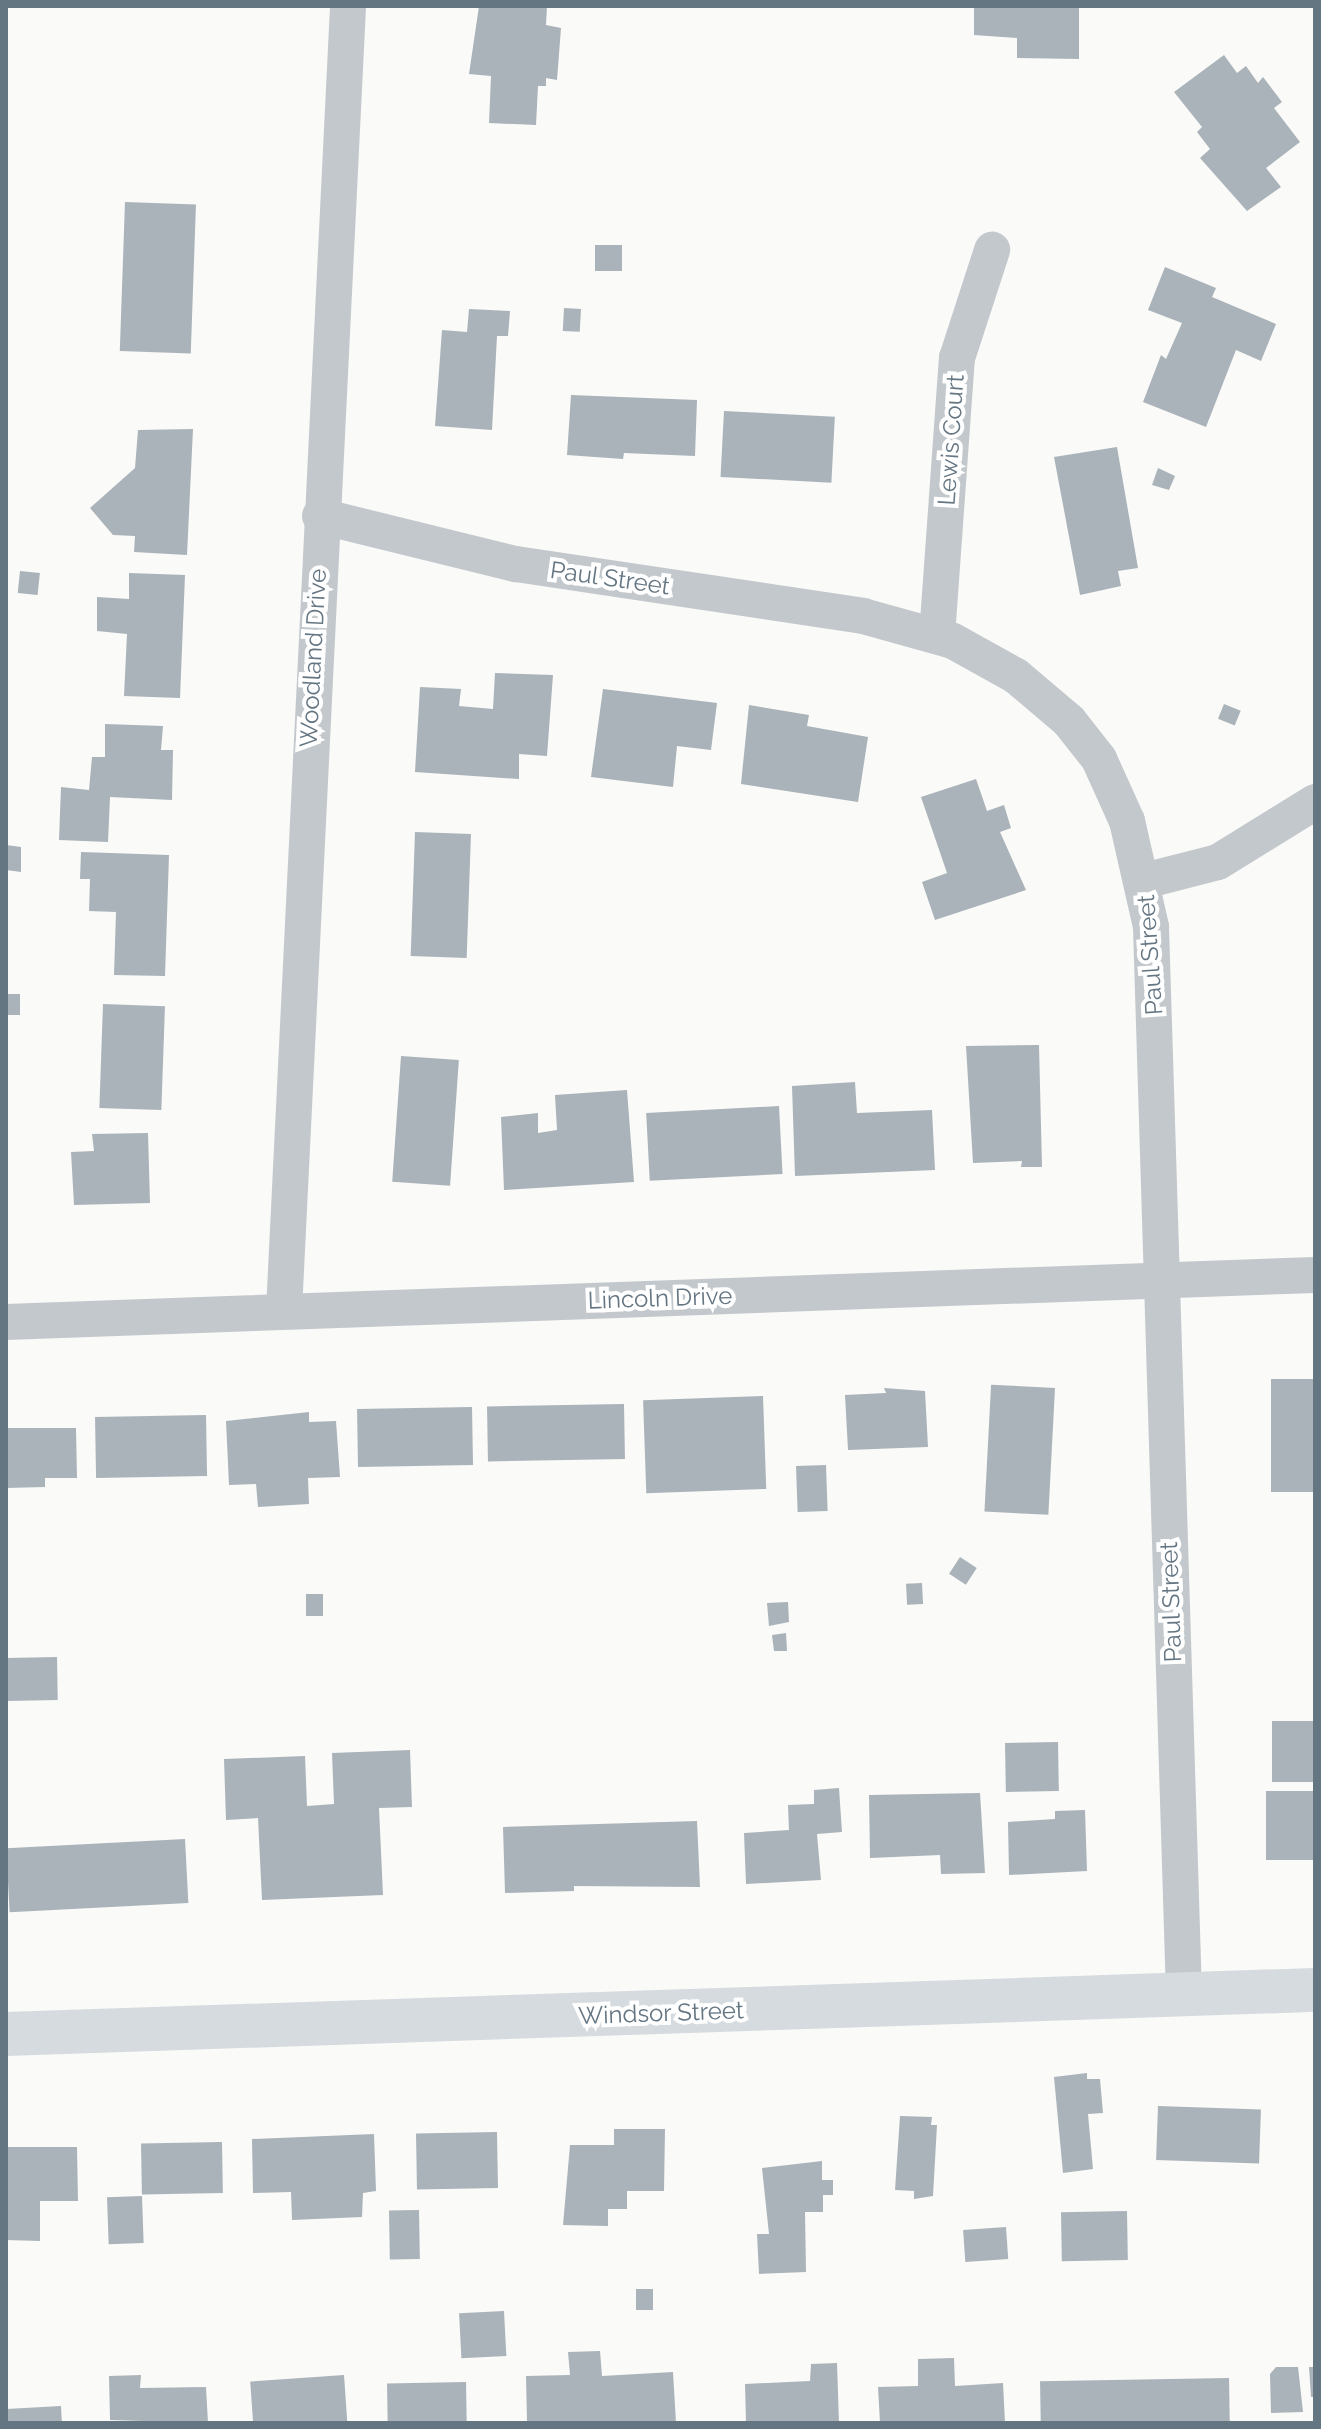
<!DOCTYPE html>
<style>
body{margin:0}
#map{position:relative;width:1321px;height:2429px;overflow:hidden;background:#fafaf8;font-family:Raleway,sans-serif}
div>[style]{position:absolute}
[style*='--x']{left:calc(var(--x)*1px);top:calc(var(--y)*1px);width:calc(var(--w)*1px);rotate:calc(var(--a)*1deg)}
.building>*{inset:0;background:#aab3b9;transform-origin:0 0}
.street>*{height:36px;margin:-18px;padding:0 18px;transform-origin:18px;border-radius:18px;background:#c3c8cc}
.primary>*{height:44px;margin:-22px;padding:0 22px;transform-origin:22px;border-radius:22px;background:#d6dbdf}
span{translate:-50% -50%;white-space:nowrap;text-align:center;line-height:1.15;-webkit-text-stroke:8px #fff;paint-order:stroke}
.street-label{font-size:24px;color:#657683}
.frame{position:absolute;inset:0;border:8px solid #657683;pointer-events:none}
</style>
<div id="map">
<div class="building">
<div style="clip-path:polygon(479px 6px,547px 6px,546px 25px,561px 28px,557px 80px,546px 78px,546px 86px,538px 86px,536px 125px,489px 123px,491px 76px,469px 74px)"></div>
<div style="clip-path:polygon(974px 6px,1079px 6px,1079px 59px,1017px 58px,1017px 38px,974px 35px)"></div>
<div style="clip-path:polygon(1224px 55px,1237px 73px,1246px 66px,1258px 83px,1263px 77px,1282px 102px,1274px 108px,1300px 142px,1266px 168px,1281px 187px,1247px 211px,1200px 158px,1210px 149px,1197px 132px,1202px 127px,1174px 92px)"></div>
<div style="left:125px;top:202px;width:71px;height:149px;rotate:2deg"></div>
<div style="left:595px;top:245px;width:27px;height:26px"></div>
<div style="clip-path:polygon(1165px 267px,1216px 288px,1212px 297px,1276px 324px,1261px 361px,1236px 350px,1206px 427px,1143px 402px,1161px 355px,1166px 359px,1182px 323px,1148px 310px)"></div>
<div style="left:564px;top:308px;width:17px;height:23px;rotate:3deg"></div>
<div style="clip-path:polygon(469px 309px,510px 311px,508px 336px,497px 336px,492px 430px,435px 426px,442px 330px,467px 332px)"></div>
<div style="clip-path:polygon(571px 395px,697px 400px,695px 456px,624px 453px,623px 459px,567px 455px)"></div>
<div style="left:724px;top:411px;width:111px;height:66px;rotate:3deg"></div>
<div style="clip-path:polygon(193px 429px,187px 555px,134px 552px,135px 536px,113px 535px,90px 508px,135px 468px,138px 430px)"></div>
<div style="clip-path:polygon(1117px 447px,1138px 568px,1118px 571px,1121px 586px,1080px 595px,1054px 457px)"></div>
<div style="clip-path:polygon(1158px 468px,1175px 476px,1169px 490px,1152px 485px)"></div>
<div style="left:20px;top:571px;width:20px;height:22px;rotate:6deg"></div>
<div style="clip-path:polygon(129px 573px,185px 575px,180px 698px,124px 696px,127px 634px,97px 631px,97px 597px,129px 599px)"></div>
<div style="clip-path:polygon(495px 673px,553px 675px,547px 756px,519px 754px,519px 779px,415px 772px,420px 687px,461px 689px,459px 706px,493px 709px)"></div>
<div style="clip-path:polygon(603px 689px,717px 703px,711px 750px,677px 746px,673px 787px,591px 777px)"></div>
<div style="left:1224px;top:704px;width:18px;height:16px;rotate:22deg"></div>
<div style="clip-path:polygon(749px 705px,809px 715px,807px 726px,868px 737px,858px 802px,741px 784px)"></div>
<div style="clip-path:polygon(105px 724px,163px 726px,161px 750px,173px 750px,172px 800px,110px 797px,108px 842px,59px 840px,61px 787px,89px 790px,92px 757px,105px 757px)"></div>
<div style="clip-path:polygon(976px 779px,987px 811px,1004px 805px,1011px 828px,1000px 832px,1026px 890px,935px 920px,922px 882px,947px 873px,921px 797px)"></div>
<div style="left:415px;top:832px;width:56px;height:124px;rotate:2deg"></div>
<div style="clip-path:polygon(6px 845px,21px 847px,21px 872px,6px 870px)"></div>
<div style="clip-path:polygon(81px 852px,169px 855px,165px 976px,114px 975px,116px 912px,89px 911px,90px 879px,80px 879px)"></div>
<div style="left:6px;top:994px;width:14px;height:21px"></div>
<div style="left:103px;top:1004px;width:62px;height:104px;rotate:2deg"></div>
<div style="clip-path:polygon(1039px 1045px,1042px 1167px,1021px 1167px,1022px 1161px,973px 1163px,966px 1046px)"></div>
<div style="left:401px;top:1056px;width:58px;height:126px;rotate:4deg"></div>
<div style="clip-path:polygon(855px 1082px,857px 1113px,932px 1110px,935px 1170px,795px 1176px,792px 1086px)"></div>
<div style="clip-path:polygon(627px 1090px,634px 1182px,504px 1190px,501px 1117px,538px 1113px,538px 1133px,557px 1130px,555px 1095px)"></div>
<div style="left:779px;top:1106px;width:68px;height:133px;rotate:87deg"></div>
<div style="clip-path:polygon(148px 1133px,150px 1203px,74px 1205px,71px 1152px,94px 1151px,92px 1134px)"></div>
<div style="left:1315px;top:1379px;width:113px;height:44px;rotate:90deg"></div>
<div style="clip-path:polygon(884px 1388px,925px 1391px,928px 1447px,848px 1450px,845px 1395px,886px 1393px)"></div>
<div style="left:1055px;top:1388px;width:127px;height:64px;rotate:93deg"></div>
<div style="left:763px;top:1396px;width:93px;height:120px;rotate:88deg"></div>
<div style="left:624px;top:1404px;width:55px;height:137px;rotate:89deg"></div>
<div style="left:472px;top:1407px;width:58px;height:115px;rotate:89deg"></div>
<div style="clip-path:polygon(309px 1412px,309px 1422px,336px 1421px,340px 1477px,308px 1478px,309px 1504px,258px 1507px,256px 1484px,229px 1485px,226px 1421px)"></div>
<div style="left:206px;top:1415px;width:61px;height:111px;rotate:89deg"></div>
<div style="clip-path:polygon(6px 1428px,76px 1428px,77px 1478px,45px 1478px,45px 1487px,6px 1488px)"></div>
<div style="left:826px;top:1465px;width:46px;height:30px;rotate:88deg"></div>
<div style="left:960px;top:1557px;width:20px;height:20px;rotate:33deg"></div>
<div style="left:922px;top:1583px;width:21px;height:16px;rotate:87deg"></div>
<div style="left:306px;top:1594px;width:17px;height:22px"></div>
<div style="clip-path:polygon(788px 1602px,789px 1622px,769px 1626px,767px 1603px)"></div>
<div style="clip-path:polygon(786px 1633px,787px 1651px,774px 1651px,772px 1635px)"></div>
<div style="left:57px;top:1657px;width:43px;height:51px;rotate:89deg"></div>
<div style="left:1315px;top:1721px;width:61px;height:43px;rotate:90deg"></div>
<div style="left:1058px;top:1742px;width:49px;height:53px;rotate:89deg"></div>
<div style="clip-path:polygon(410px 1750px,412px 1807px,379px 1808px,383px 1895px,262px 1900px,258px 1818px,226px 1820px,224px 1759px,305px 1756px,307px 1806px,334px 1804px,332px 1753px)"></div>
<div style="clip-path:polygon(839px 1788px,842px 1832px,817px 1834px,821px 1880px,746px 1884px,744px 1833px,789px 1830px,788px 1805px,814px 1804px,814px 1790px)"></div>
<div style="left:1315px;top:1791px;width:69px;height:49px;rotate:90deg"></div>
<div style="clip-path:polygon(980px 1793px,985px 1873px,941px 1874px,940px 1855px,870px 1858px,869px 1795px)"></div>
<div style="clip-path:polygon(1085px 1810px,1087px 1871px,1009px 1875px,1008px 1822px,1055px 1819px,1055px 1811px)"></div>
<div style="clip-path:polygon(697px 1821px,700px 1887px,574px 1886px,574px 1891px,505px 1893px,503px 1827px)"></div>
<div style="left:185px;top:1839px;width:64px;height:179px;rotate:87deg"></div>
<div style="clip-path:polygon(1087px 2073px,1087px 2079px,1100px 2079px,1103px 2113px,1088px 2114px,1093px 2169px,1063px 2173px,1054px 2077px)"></div>
<div style="left:1158px;top:2106px;width:103px;height:54px;rotate:2deg"></div>
<div style="clip-path:polygon(900px 2116px,932px 2117px,931px 2125px,937px 2125px,933px 2196px,914px 2199px,914px 2191px,895px 2190px)"></div>
<div style="clip-path:polygon(614px 2129px,665px 2129px,664px 2191px,627px 2191px,627px 2209px,608px 2209px,608px 2226px,563px 2225px,570px 2145px,614px 2145px)"></div>
<div style="left:497px;top:2132px;width:56px;height:81px;rotate:89deg"></div>
<div style="clip-path:polygon(374px 2134px,376px 2191px,363px 2193px,362px 2217px,292px 2220px,291px 2192px,253px 2193px,252px 2139px)"></div>
<div style="left:222px;top:2142px;width:51px;height:81px;rotate:89deg"></div>
<div style="clip-path:polygon(6px 2147px,77px 2147px,78px 2201px,40px 2201px,40px 2241px,6px 2240px)"></div>
<div style="clip-path:polygon(822px 2161px,822px 2180px,833px 2180px,833px 2195px,823px 2195px,823px 2212px,805px 2212px,806px 2272px,759px 2274px,757px 2234px,769px 2234px,762px 2168px)"></div>
<div style="left:142px;top:2196px;width:47px;height:35px;rotate:88deg"></div>
<div style="left:419px;top:2210px;width:49px;height:30px;rotate:89deg"></div>
<div style="left:1127px;top:2211px;width:49px;height:66px;rotate:89deg"></div>
<div style="left:1006px;top:2227px;width:32px;height:43px;rotate:86deg"></div>
<div style="left:636px;top:2289px;width:17px;height:21px"></div>
<div style="left:504px;top:2311px;width:45px;height:45px;rotate:87deg"></div>
<div style="clip-path:polygon(600px 2351px,602px 2376px,673px 2372px,676px 2423px,527px 2423px,526px 2376px,570px 2375px,568px 2352px)"></div>
<div style="clip-path:polygon(954px 2358px,955px 2386px,1003px 2383px,1005px 2423px,880px 2423px,878px 2387px,918px 2386px,918px 2359px)"></div>
<div style="clip-path:polygon(837px 2363px,839px 2423px,746px 2423px,745px 2384px,810px 2381px,811px 2364px)"></div>
<div style="clip-path:polygon(1276px 2367px,1298px 2367px,1303px 2412px,1271px 2413px,1270px 2374px)"></div>
<div style="clip-path:polygon(1309px 2367px,1315px 2367px,1315px 2397px,1311px 2397px)"></div>
<div style="clip-path:polygon(141px 2375px,140px 2388px,206px 2387px,208px 2423px,110px 2420px,109px 2376px)"></div>
<div style="left:344px;top:2375px;width:48px;height:94px;rotate:86deg"></div>
<div style="left:1229px;top:2378px;width:45px;height:189px;rotate:89deg"></div>
<div style="left:466px;top:2382px;width:41px;height:79px;rotate:89deg"></div>
<div style="left:61px;top:2406px;width:17px;height:55px;rotate:87deg"></div>
</div>
<div class="street">
<div style="--x:320;--y:516;--w:202;--a:13.8"></div>
<div style="--x:516;--y:564;--w:351;--a:8.5"></div>
<div style="--x:863;--y:616;--w:93;--a:15.5"></div>
<div style="--x:953;--y:641;--w:72;--a:29.1"></div>
<div style="--x:1016;--y:676;--w:70;--a:40.3"></div>
<div style="--x:1069;--y:721;--w:48;--a:51.7"></div>
<div style="--x:1099;--y:759;--w:68;--a:65.7"></div>
<div style="--x:1127;--y:821;--w:109;--a:77.2"></div>
<div style="--x:1151;--y:927;--w:1069;--a:88.23"></div>
<div style="--x:937;--y:636;--w:279;--a:-85.9"></div>
<div style="--x:957;--y:358;--w:114;--a:-72"></div>
<div style="--x:1144;--y:881;--w:76;--a:-14.4"></div>
<div style="--x:1218;--y:862;--w:114;--a:-31.7"></div>
<div style="--x:284;--y:1311;--w:1307;--a:-87.19"></div>
<div style="--x:6;--y:1322;--w:1310;--a:-2.06"></div>
</div>
<div class="primary">
<div style="--x:6;--y:2034;--w:1310;--a:-1.93"></div>
</div>
<div class="street-label">
<span style="left:951px;top:440px;rotate:-86deg">Lewis Court</span>
<span style="left:610px;top:578px;rotate:8deg">Paul Street</span>
<span style="left:313px;top:658px;rotate:-87deg">Woodland Drive</span>
<span style="left:1150px;top:955px;rotate:-94deg">Paul Street</span>
<span style="left:660px;top:1298px;rotate:-2deg">Lincoln Drive</span>
<span style="left:1171px;top:1602px;rotate:-92deg">Paul Street</span>
<span style="left:661px;top:2013px;rotate:-2deg">Windsor Street</span>
</div>
<div class="frame"></div>
</div>
